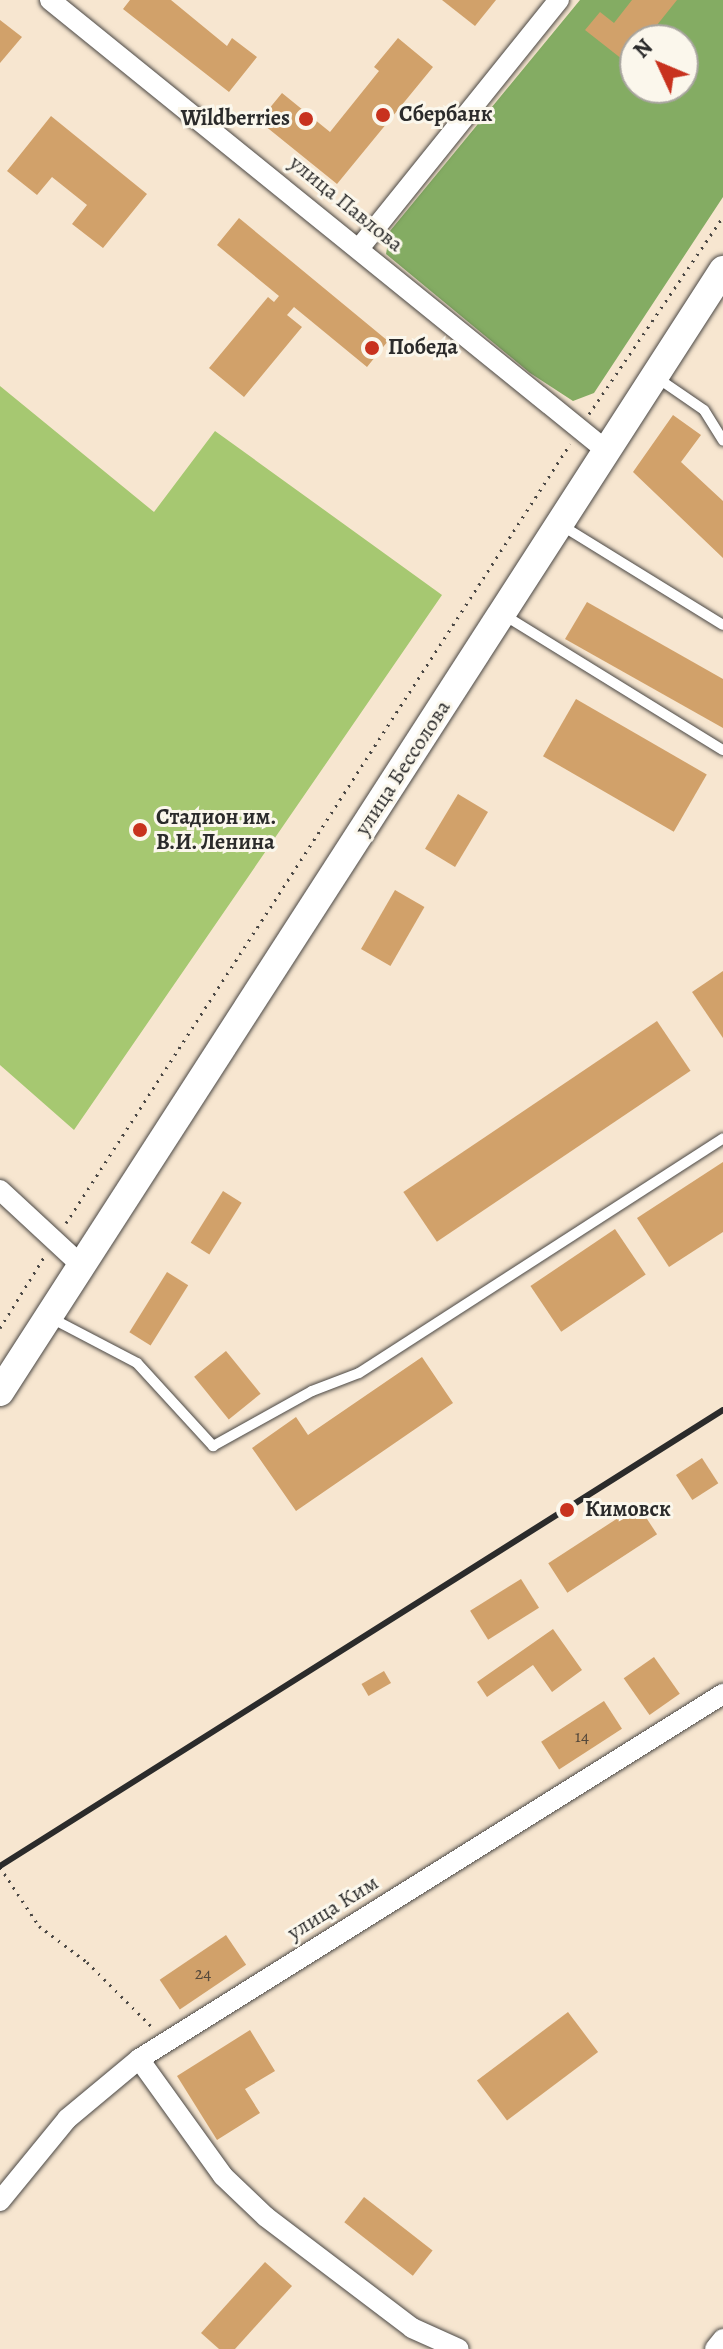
<!DOCTYPE html>
<meta charset="utf-8">
<style>
body{margin:0}
#map{position:relative;width:723px;height:2349px;overflow:hidden;background:#f7e6d0;font-family:Alegreya,serif}
div>[style]{position:absolute}
[style*='--x']{left:calc(var(--x)*1px);top:calc(var(--y)*1px);width:calc(var(--w)*1px);rotate:calc(var(--a)*1deg)}
.green>*{inset:0;background:#a6c871}
.forest>*{inset:0;background:#84ac63}
.building>*{inset:0;background:#d1a16a;transform-origin:0 0}
.path>*{height:3px;margin-top:-1.5px;transform-origin:0;background:repeating-linear-gradient(90deg,#4a4744 0 2px,transparent 0 8px)}
.roads{filter:drop-shadow(0 0 2px #4a4744) drop-shadow(0 0 2px #4a4744)}
.lane>*{height:10px;margin:-5px;padding:0 5px;transform-origin:5px;border-radius:5px;background:#fff}
.street>*{height:20px;margin:-10px;padding:0 10px;transform-origin:10px;border-radius:10px;background:#fff}
.secondary>*{height:28px;margin:-14px;padding:0 14px;transform-origin:14px;border-radius:14px;background:#fff}
.rail>*{height:6px;margin:-3px;padding:0 3px;transform-origin:3px;border-radius:3px;background:#2b2b2b}
.dots>*{width:22px;height:22px;translate:-50% -50%;box-sizing:border-box;border:4px solid #fbf7ec;border-radius:50%}
span{translate:-50% -50%;white-space:nowrap;text-align:center;line-height:1.15;-webkit-text-stroke:6px #fbf7ec;paint-order:stroke}
.number-label{font-size:18px;color:#54483b}
.number-label span{-webkit-text-stroke-width:0}
.poi-label{font-size:22px;color:#2b2b2b;font-weight:700}
.left{translate:0 -50%;text-align:left}
.right{translate:-100% -50%;text-align:right}
.street-label{font-size:22px;color:#2b2b2b}
.north{position:absolute;left:619px;top:24px;width:80px;height:80px;box-sizing:border-box;background:#fbf7ec;border:2px solid #a8a59f;border-radius:50%;rotate:314deg;font-size:22px;font-weight:700;line-height:32px;text-align:center;color:#2b2b2b}
.north::after{content:'';display:block;margin:auto;width:28px;height:36px;background:#c8321e;clip-path:polygon(50% 0,100% 100%,50% 72%,0 100%)}
</style>
<div id="map">
<div class="green">
<div style="clip-path:polygon(0 386px,154px 512px,215px 431px,442px 595px,74px 1130px,0 1065px)"></div>
</div>
<div class="forest">
<div style="clip-path:polygon(evenodd,580px 0,723px 0,723px 197px,594px 393px,573px 401px,530px 373px,386px 254px,390px 231px,580px 0,635px 40px,683px 40px,683px 88px,635px 88px,635px 40px)"></div>
</div>
<div class="building">
<div style="clip-path:polygon(130px 0,171px 0,227px 46px,232px 38px,257px 57px,229px 92px,123px 9px)"></div>
<div style="clip-path:polygon(442px 0,496px 0,475px 26px)"></div>
<div style="clip-path:polygon(632px 0,677px 0,645px 40px,635px 40px,635px 53px,627px 63px,585px 30px,600px 12px,614px 23px)"></div>
<div style="clip-path:polygon(0 20px,22px 37px,0 63px)"></div>
<div style="clip-path:polygon(398px 38px,433px 67px,337px 184px,259px 121px,282px 93px,330px 132px,379px 71px,374px 67px)"></div>
<div style="clip-path:polygon(51px 116px,147px 194px,103px 248px,72px 224px,87px 205px,52px 177px,37px 195px,7px 171px)"></div>
<div style="clip-path:polygon(239px 218px,388px 341px,367px 367px,294px 307px,287px 315px,302px 327px,244px 397px,209px 368px,268px 297px,274px 302px,279px 296px,217px 245px)"></div>
<div style="clip-path:polygon(673px 415px,701px 435px,681px 462px,723px 501px,723px 558px,633px 472px)"></div>
<div style="clip-path:polygon(587px 602px,723px 679px,723px 728px,565px 639px)"></div>
<div style="left:576px;top:699px;width:151px;height:66px;rotate:30deg"></div>
<div style="left:458px;top:794px;width:35px;height:64px;rotate:31deg"></div>
<div style="left:395px;top:890px;width:34px;height:68px;rotate:30deg"></div>
<div style="clip-path:polygon(723px 971px,723px 1038px,692px 992px)"></div>
<div style="left:657px;top:1021px;width:60px;height:306px;rotate:56deg"></div>
<div style="clip-path:polygon(723px 1162px,723px 1232px,669px 1267px,637px 1218px)"></div>
<div style="left:223px;top:1191px;width:22px;height:61px;rotate:32deg"></div>
<div style="left:615px;top:1229px;width:55px;height:102px;rotate:56deg"></div>
<div style="left:167px;top:1272px;width:25px;height:71px;rotate:32deg"></div>
<div style="left:226px;top:1351px;width:55px;height:41px;rotate:51deg"></div>
<div style="clip-path:polygon(422px 1357px,453px 1403px,296px 1511px,252px 1448px,296px 1417px,308px 1435px)"></div>
<div style="left:702px;top:1458px;width:30px;height:31px;rotate:57deg"></div>
<div style="left:638px;top:1505px;width:35px;height:107px;rotate:57deg"></div>
<div style="left:521px;top:1579px;width:34px;height:60px;rotate:58deg"></div>
<div style="clip-path:polygon(553px 1629px,582px 1670px,552px 1692px,533px 1665px,487px 1697px,477px 1682px)"></div>
<div style="left:654px;top:1657px;width:45px;height:37px;rotate:55deg"></div>
<div style="left:384px;top:1671px;width:14px;height:26px;rotate:60deg"></div>
<div style="left:604px;top:1701px;width:33px;height:75px;rotate:57deg"></div>
<div style="left:226px;top:1935px;width:36px;height:80px;rotate:56deg"></div>
<div style="left:568px;top:2012px;width:50px;height:114px;rotate:53deg"></div>
<div style="clip-path:polygon(250px 2030px,275px 2071px,245px 2089px,260px 2113px,217px 2140px,177px 2076px)"></div>
<div style="left:364px;top:2197px;width:87px;height:32px;rotate:38deg"></div>
<div style="clip-path:polygon(265px 2262px,292px 2286px,235px 2349px,219px 2349px,201px 2333px)"></div>
</div>
<div class="path">
<div style="--x:589;--y:414;--w:238;--a:-55.8"></div>
<div style="--x:66;--y:1223;--w:928;--a:-57.1"></div>
<div style="--x:0;--y:1328;--w:84;--a:-58.2"></div>
<div style="--x:0;--y:1867;--w:71;--a:56.5"></div>
<div style="--x:39;--y:1926;--w:60;--a:36.9"></div>
<div style="--x:87;--y:1962;--w:92;--a:45"></div>
</div>
<div class="roads">
<div class="lane">
<div style="--x:656;--y:377;--w:58;--a:34.5"></div>
<div style="--x:704;--y:410;--w:36;--a:58"></div>
<div style="--x:561;--y:525;--w:190;--a:31.7"></div>
<div style="--x:504;--y:615;--w:257;--a:31.7"></div>
<div style="--x:51;--y:1318;--w:97;--a:27.6"></div>
<div style="--x:137;--y:1363;--w:113;--a:47.5"></div>
<div style="--x:213;--y:1446;--w:113;--a:-29.1"></div>
<div style="--x:312;--y:1391;--w:50;--a:-21"></div>
<div style="--x:359;--y:1373;--w:433;--a:-32.8"></div>
</div>
<div class="street">
<div style="--x:50;--y:0;--w:717;--a:39"></div>
<div style="--x:361;--y:246;--w:316;--a:-51.2"></div>
<div style="--x:0;--y:1190;--w:112;--a:42.8"></div>
<div style="--x:139;--y:2059;--w:144;--a:54.3"></div>
<div style="--x:223;--y:2176;--w:59;--a:43.6"></div>
<div style="--x:266;--y:2217;--w:183;--a:37.2"></div>
<div style="--x:412;--y:2328;--w:51;--a:24.1"></div>
<div style="--x:0;--y:2201;--w:106;--a:-50.7"></div>
<div style="--x:67;--y:2119;--w:94;--a:-39.8"></div>
<div style="--x:139;--y:2059;--w:689;--a:-32.01"></div>
<div style="--x:715;--y:2349;--w:13;--a:-51"></div>
</div>
<div class="secondary">
<div style="--x:0;--y:1392;--w:1335;--a:-57.2"></div>
</div>
</div>
<div class="rail">
<div style="--x:0;--y:1866;--w:855;--a:-32.24"></div>
</div>
<div class="dots">
<div style="left:383px;top:115px;background:#c8321e"></div>
<div style="left:306px;top:119px;background:#c8321e"></div>
<div style="left:372px;top:348px;background:#c8321e"></div>
<div style="left:140px;top:830px;background:#c8321e"></div>
<div style="left:567px;top:1510px;background:#c8321e"></div>
</div>
<div class="number-label">
<span style="left:582px;top:1736px">14</span>
<span style="left:203px;top:1973px">24</span>
</div>
<div class="poi-label">
<span class="left" style="left:399px;top:115px">Сбербанк</span>
<span class="right" style="left:290px;top:119px">Wildberries</span>
<span class="left" style="left:388px;top:348px">Победа</span>
<span class="left" style="left:156px;top:830px">Стадион им.<br>В.И. Ленина</span>
<span class="left" style="left:585px;top:1510px">Кимовск</span>
</div>
<div class="street-label">
<span style="left:346px;top:204px;rotate:39deg">улица Павлова</span>
<span style="left:403px;top:768px;rotate:-57deg">улица Бессолова</span>
<span style="left:333px;top:1908px;rotate:-32deg">улица Ким</span>
</div>
<div class="north">N</div>
</div>
